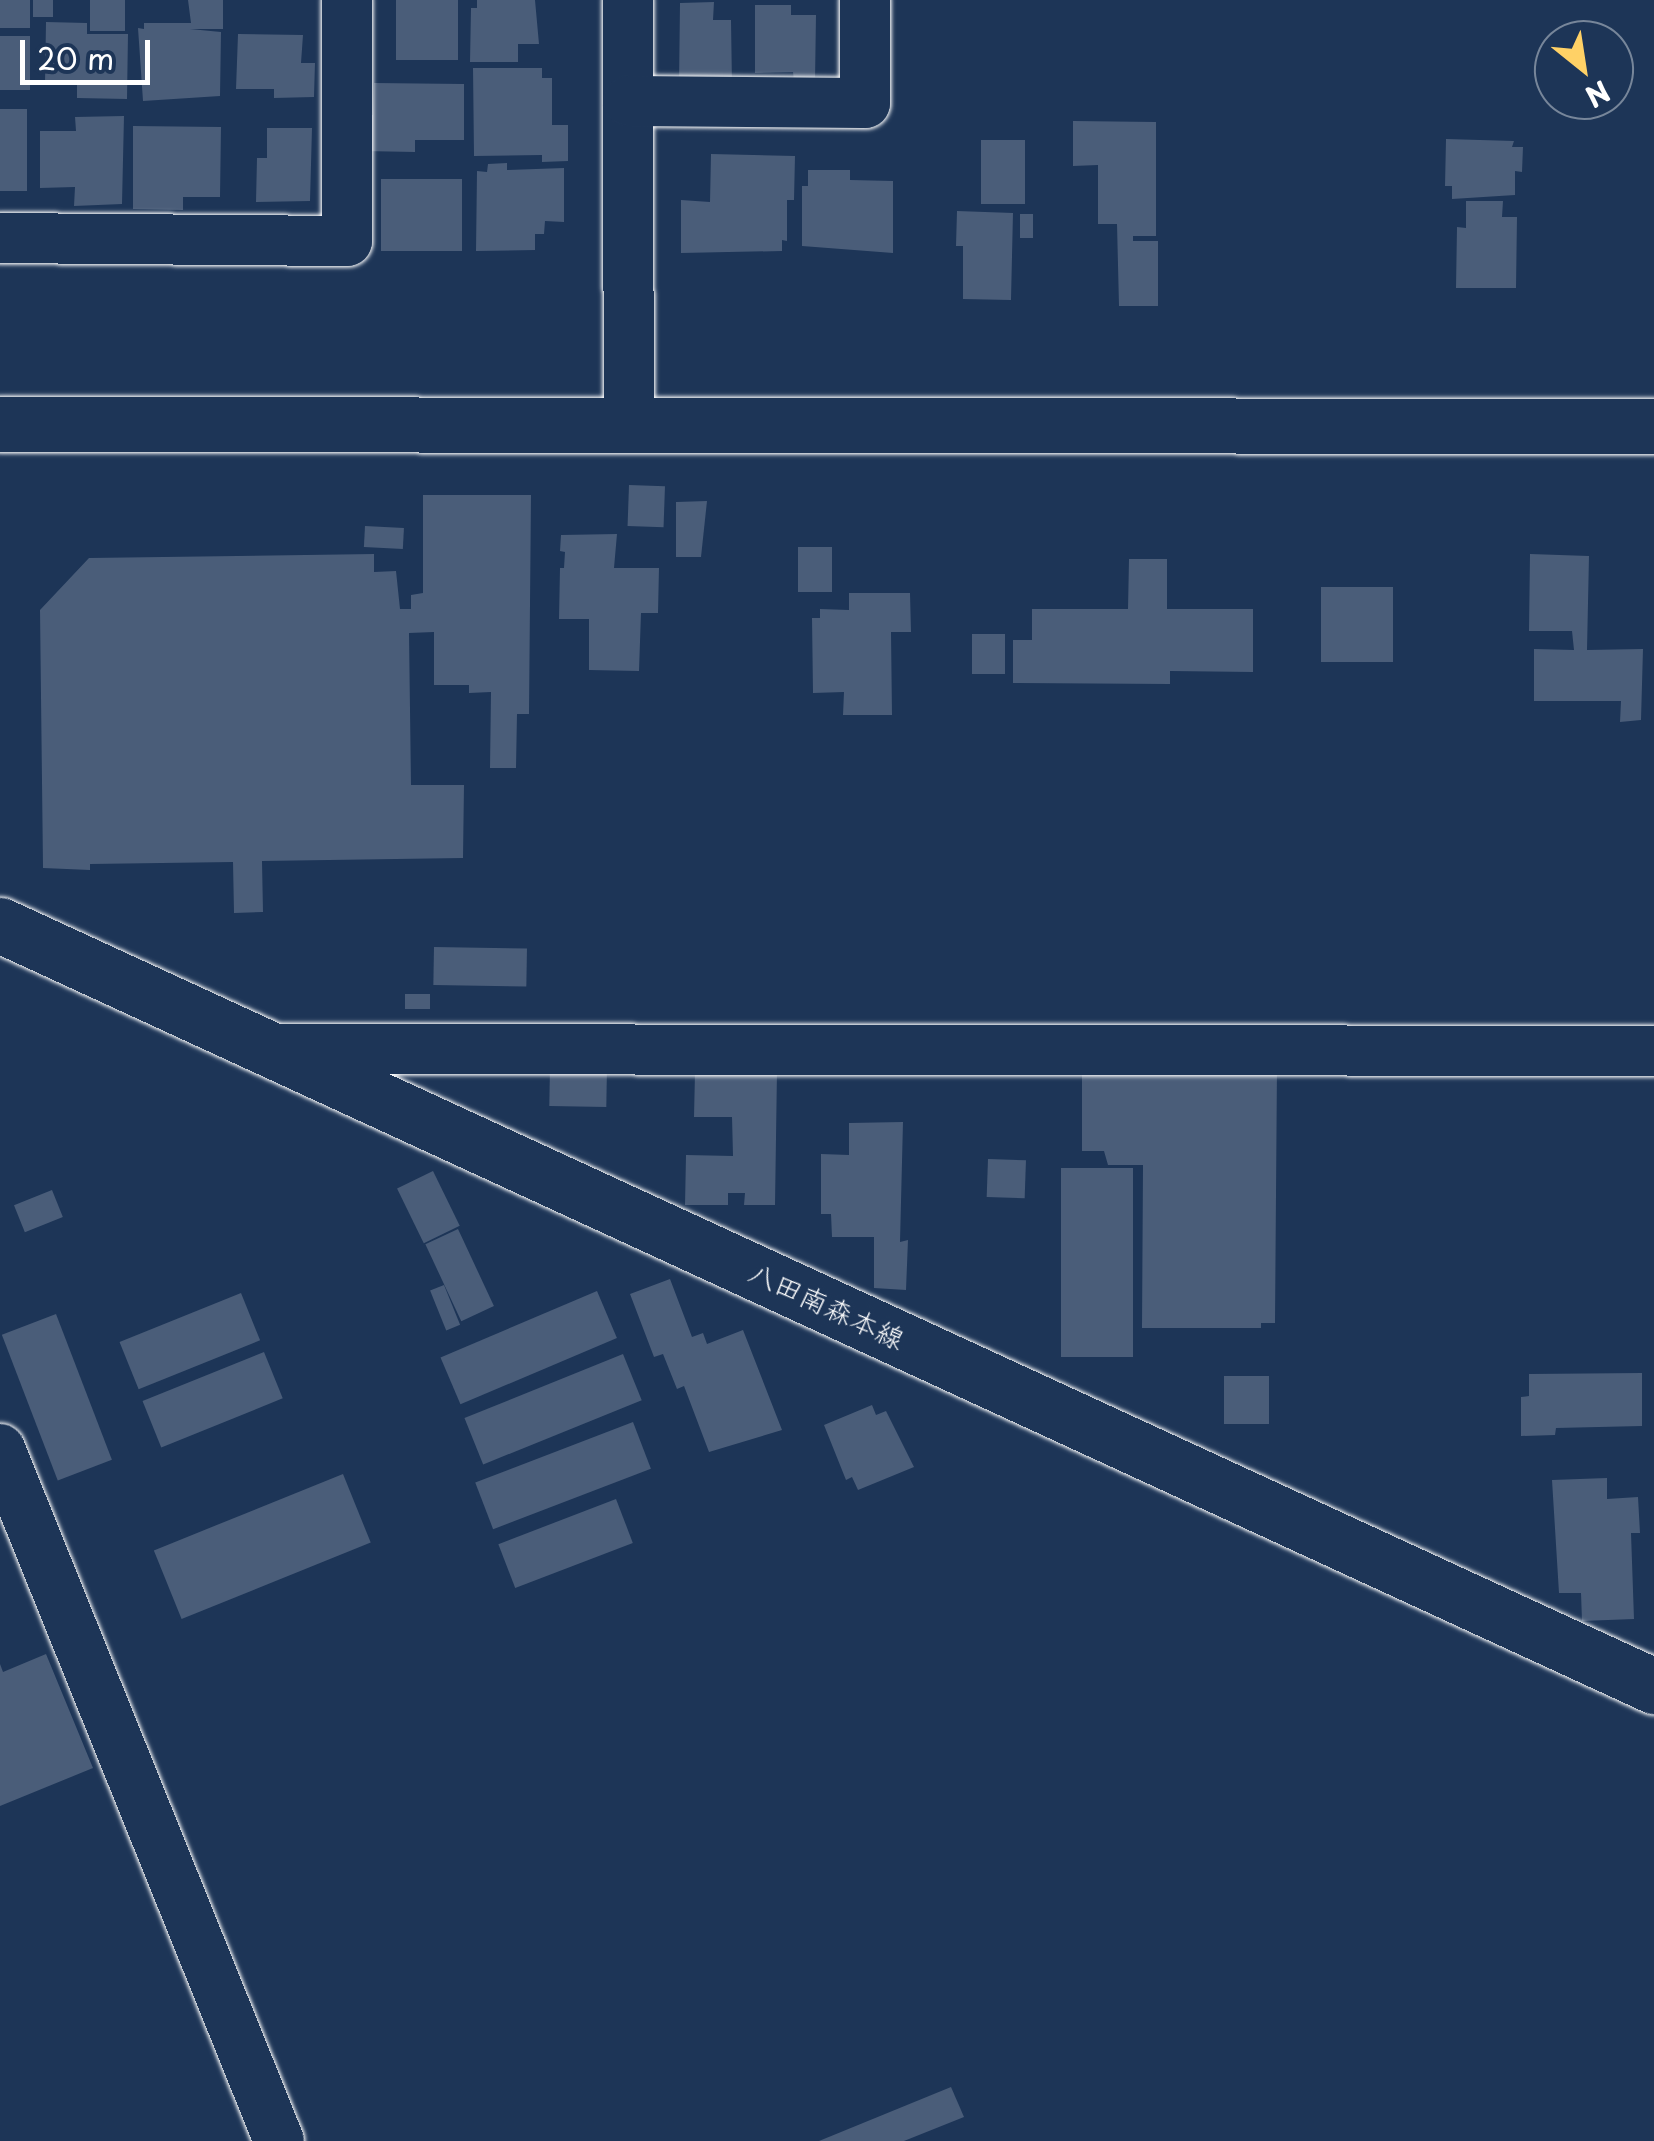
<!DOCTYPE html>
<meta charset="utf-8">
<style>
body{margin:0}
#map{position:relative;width:1654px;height:2141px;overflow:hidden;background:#1d3557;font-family:"Playpen Sans","Klee One",sans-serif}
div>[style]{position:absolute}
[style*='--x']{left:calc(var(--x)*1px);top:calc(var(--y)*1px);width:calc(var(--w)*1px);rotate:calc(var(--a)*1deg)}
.building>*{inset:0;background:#4a5d79;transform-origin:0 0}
.roads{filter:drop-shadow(0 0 2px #fff) drop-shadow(0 0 2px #fff)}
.street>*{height:50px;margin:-25px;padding:0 25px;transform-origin:25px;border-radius:25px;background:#1d3557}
.secondary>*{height:55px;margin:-27.5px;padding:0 27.5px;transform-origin:27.5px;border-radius:27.5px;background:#1d3557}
span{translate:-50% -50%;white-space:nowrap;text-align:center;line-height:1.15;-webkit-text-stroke:10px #1d3557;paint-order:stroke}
.street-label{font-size:28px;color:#fff}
.north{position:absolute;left:1534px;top:20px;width:100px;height:100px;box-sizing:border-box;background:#1d3557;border:2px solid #77869a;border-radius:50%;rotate:150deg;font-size:28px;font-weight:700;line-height:40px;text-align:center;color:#fff}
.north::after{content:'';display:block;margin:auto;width:35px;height:45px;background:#ffd166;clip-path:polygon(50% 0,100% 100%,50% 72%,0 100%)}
.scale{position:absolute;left:20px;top:40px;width:130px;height:45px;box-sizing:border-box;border:5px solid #fff;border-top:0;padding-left:12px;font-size:30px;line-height:35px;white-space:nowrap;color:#fff;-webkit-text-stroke:8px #1d3557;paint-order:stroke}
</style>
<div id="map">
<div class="building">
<div style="left:0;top:0;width:30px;height:28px"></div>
<div style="left:33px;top:0;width:20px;height:17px"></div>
<div style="left:90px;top:0;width:35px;height:31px"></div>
<div style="clip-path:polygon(188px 0,223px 0,223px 29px,190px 29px,221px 32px,220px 96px,143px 101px,138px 28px,144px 29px,144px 23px,191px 23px)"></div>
<div style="left:396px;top:0;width:62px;height:60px"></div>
<div style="clip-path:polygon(477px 0,535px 0,539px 44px,518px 44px,518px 62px,470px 62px,471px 8px,477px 8px)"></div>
<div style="clip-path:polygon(714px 2px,713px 20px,731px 20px,732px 85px,679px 85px,680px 3px)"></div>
<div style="clip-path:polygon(755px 5px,791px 5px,791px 15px,816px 15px,815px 82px,794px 81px,793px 72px,755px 73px)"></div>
<div style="clip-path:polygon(46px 22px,87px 23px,87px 34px,128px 34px,127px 99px,77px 98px,77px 83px,45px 83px)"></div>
<div style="clip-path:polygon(238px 34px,303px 35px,301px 63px,315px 63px,314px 97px,274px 98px,274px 89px,236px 89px)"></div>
<div style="left:0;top:36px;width:30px;height:54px"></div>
<div style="clip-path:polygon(473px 68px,542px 68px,542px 78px,552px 78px,552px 125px,568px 125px,568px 161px,542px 162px,542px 155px,474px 156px)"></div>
<div style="clip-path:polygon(374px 83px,464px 84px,464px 140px,415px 140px,415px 152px,363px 151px,364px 115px,373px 115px)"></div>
<div style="left:0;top:109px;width:27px;height:82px"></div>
<div style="clip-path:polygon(124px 116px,122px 204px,74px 206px,75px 187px,40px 188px,40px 131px,76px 131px,75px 117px)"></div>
<div style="clip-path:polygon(1073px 121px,1156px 122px,1156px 236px,1133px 236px,1133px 241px,1158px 241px,1158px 306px,1119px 306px,1117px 224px,1098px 224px,1098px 165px,1073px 166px)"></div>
<div style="clip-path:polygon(133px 126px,221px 127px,220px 197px,183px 197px,183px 210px,133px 209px)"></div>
<div style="clip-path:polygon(267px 128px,312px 128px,310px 201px,256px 202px,257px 158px,267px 158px)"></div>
<div style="clip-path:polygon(1446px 139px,1514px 141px,1512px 147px,1523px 147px,1522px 172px,1515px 171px,1515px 195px,1452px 199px,1452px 186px,1445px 186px)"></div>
<div style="left:981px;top:140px;width:44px;height:64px"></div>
<div style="clip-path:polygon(711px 154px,795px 156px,794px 200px,787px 200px,787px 241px,782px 240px,782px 251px,681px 253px,681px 200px,710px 202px)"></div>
<div style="clip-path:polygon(507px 163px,507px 170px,564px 168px,564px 222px,545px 221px,544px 234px,535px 234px,535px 250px,476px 251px,477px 171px,487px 172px,488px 164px)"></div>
<div style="clip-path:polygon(808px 170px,850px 170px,850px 180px,893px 181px,893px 253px,802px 246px,802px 186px,808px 186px)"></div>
<div style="left:381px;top:179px;width:81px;height:72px"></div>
<div style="clip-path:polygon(1466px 201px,1503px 201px,1502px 217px,1517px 217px,1516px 288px,1456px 288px,1457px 227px,1466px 228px)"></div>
<div style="clip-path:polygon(957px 211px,1013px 213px,1011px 300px,963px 299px,963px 246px,956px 246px)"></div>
<div style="left:1033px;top:214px;width:24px;height:13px;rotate:90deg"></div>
<div style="left:629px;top:485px;width:36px;height:41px;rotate:2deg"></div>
<div style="clip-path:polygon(423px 495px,531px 495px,529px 714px,517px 714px,516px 768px,490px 768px,491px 692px,469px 693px,469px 685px,434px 685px,434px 632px,409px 633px,411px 785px,464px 785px,463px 858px,262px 861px,263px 912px,234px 913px,233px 862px,90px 864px,90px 870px,43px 868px,40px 610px,89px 558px,374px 554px,374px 572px,396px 571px,400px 609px,411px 609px,411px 595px,423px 593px)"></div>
<div style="clip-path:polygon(707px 501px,701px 557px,676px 557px,676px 502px)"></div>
<div style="left:365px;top:526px;width:39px;height:21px;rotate:3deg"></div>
<div style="clip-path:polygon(617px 534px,614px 568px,659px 568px,658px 613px,641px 613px,639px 671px,589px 670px,589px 619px,559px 619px,560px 568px,564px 568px,565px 552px,560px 551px,561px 535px)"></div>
<div style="left:798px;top:547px;width:34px;height:45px"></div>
<div style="clip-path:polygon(1530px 554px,1589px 556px,1587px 650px,1643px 649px,1641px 720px,1620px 722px,1621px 701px,1534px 701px,1534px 649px,1574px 650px,1572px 631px,1529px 631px)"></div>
<div style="clip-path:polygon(1129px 559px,1167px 559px,1167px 609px,1253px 609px,1253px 672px,1170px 671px,1170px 684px,1013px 683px,1013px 640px,1032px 640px,1032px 609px,1128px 609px)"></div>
<div style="left:1321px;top:587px;width:72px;height:75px"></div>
<div style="clip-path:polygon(849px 593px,910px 593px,911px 632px,891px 632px,892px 715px,843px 715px,844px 692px,813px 693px,812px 618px,820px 618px,820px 609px,849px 610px)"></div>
<div style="left:972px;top:634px;width:33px;height:40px"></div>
<div style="left:434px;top:947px;width:93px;height:38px;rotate:1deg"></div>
<div style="left:405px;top:994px;width:25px;height:15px"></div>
<div style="left:550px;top:1066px;width:57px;height:40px;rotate:1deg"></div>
<div style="clip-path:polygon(1277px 1067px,1275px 1323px,1261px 1323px,1261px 1328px,1142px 1328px,1143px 1165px,1108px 1165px,1104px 1151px,1082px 1151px,1082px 1074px)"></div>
<div style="clip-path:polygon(777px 1071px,775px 1205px,744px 1205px,745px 1193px,728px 1193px,728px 1205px,685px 1205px,686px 1155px,733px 1156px,732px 1117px,694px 1117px,695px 1072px)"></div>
<div style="clip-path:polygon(903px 1122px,900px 1242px,908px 1240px,906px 1290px,874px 1288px,874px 1237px,832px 1237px,831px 1214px,821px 1214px,821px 1154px,849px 1155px,849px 1123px)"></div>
<div style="left:988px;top:1159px;width:38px;height:38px;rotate:2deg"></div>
<div style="left:1061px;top:1168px;width:72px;height:189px"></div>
<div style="left:433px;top:1171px;width:61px;height:40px;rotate:64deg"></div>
<div style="left:52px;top:1190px;width:29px;height:41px;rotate:68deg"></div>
<div style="left:458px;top:1229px;width:85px;height:36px;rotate:65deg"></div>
<div style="clip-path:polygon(670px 1279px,692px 1337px,703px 1333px,707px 1344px,743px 1330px,782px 1430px,709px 1452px,684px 1386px,677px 1389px,663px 1354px,654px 1357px,630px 1294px)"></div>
<div style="left:444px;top:1285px;width:43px;height:15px;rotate:68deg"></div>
<div style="left:597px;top:1291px;width:51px;height:170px;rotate:67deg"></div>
<div style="left:241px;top:1293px;width:51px;height:131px;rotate:68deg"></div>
<div style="left:56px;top:1314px;width:156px;height:58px;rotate:69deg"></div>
<div style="left:264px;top:1352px;width:50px;height:131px;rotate:68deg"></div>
<div style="left:623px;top:1354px;width:50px;height:171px;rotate:68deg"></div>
<div style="clip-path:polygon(1642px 1373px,1642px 1426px,1556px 1428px,1555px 1435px,1521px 1436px,1521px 1397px,1529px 1396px,1529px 1374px)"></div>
<div style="left:1224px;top:1376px;width:45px;height:48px"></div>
<div style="clip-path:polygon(872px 1405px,876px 1415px,886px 1411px,914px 1467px,858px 1490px,852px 1477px,846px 1480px,824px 1425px)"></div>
<div style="left:633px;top:1422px;width:50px;height:169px;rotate:69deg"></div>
<div style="left:343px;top:1474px;width:74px;height:204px;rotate:68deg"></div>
<div style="clip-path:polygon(1607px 1478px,1607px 1499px,1638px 1497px,1640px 1533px,1631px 1533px,1634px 1619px,1582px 1621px,1581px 1593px,1559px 1593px,1552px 1480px)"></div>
<div style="left:616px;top:1499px;width:47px;height:126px;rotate:69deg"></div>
<div style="clip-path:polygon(46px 1654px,93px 1768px,0 1806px,0 1664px,3px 1672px)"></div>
<div style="clip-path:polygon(951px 2087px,964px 2117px,904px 2141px,819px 2141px)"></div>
</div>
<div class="roads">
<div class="street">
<div style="--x:628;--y:0;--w:425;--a:89.9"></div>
<div style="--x:628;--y:101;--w:237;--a:0.5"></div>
<div style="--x:865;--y:103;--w:103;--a:-90"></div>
<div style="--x:0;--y:238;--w:347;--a:0.5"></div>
<div style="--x:347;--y:241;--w:241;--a:-90"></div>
<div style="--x:271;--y:1049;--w:1383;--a:0.08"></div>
<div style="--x:0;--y:1449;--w:746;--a:68.04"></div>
</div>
<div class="secondary">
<div style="--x:0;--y:424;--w:1654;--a:0.07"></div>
<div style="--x:0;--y:925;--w:1821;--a:24.71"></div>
</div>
</div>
<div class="street-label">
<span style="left:827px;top:1305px;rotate:25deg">八田南森本線</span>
</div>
<div class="north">N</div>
<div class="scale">20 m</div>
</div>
